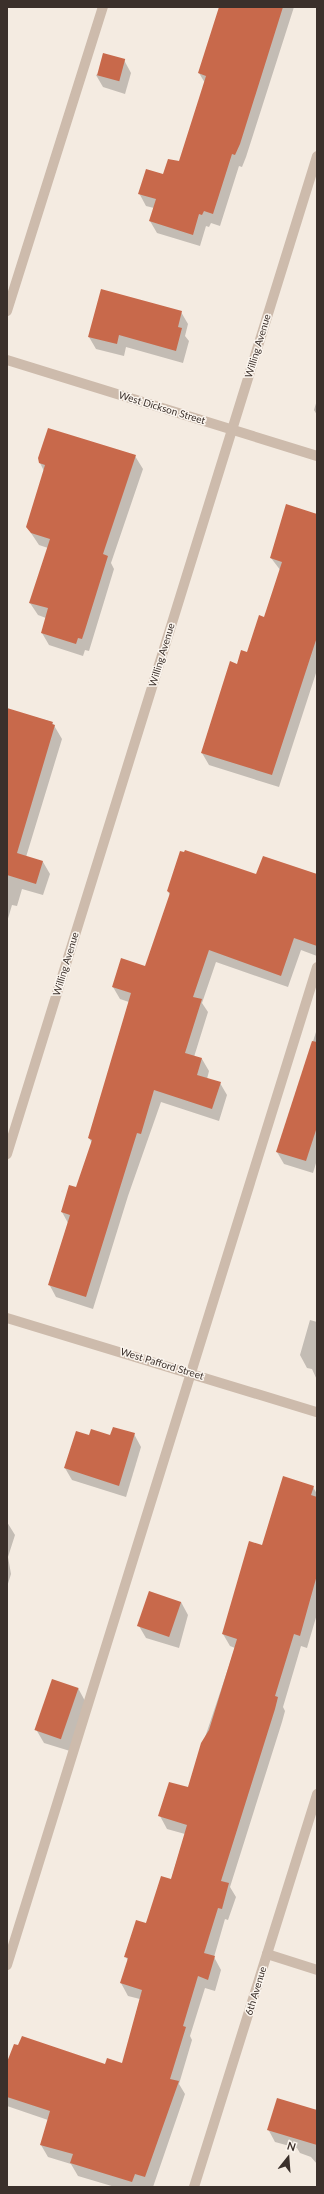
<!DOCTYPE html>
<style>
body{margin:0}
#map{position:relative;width:324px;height:2194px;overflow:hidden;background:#f4ebe1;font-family:Lato,sans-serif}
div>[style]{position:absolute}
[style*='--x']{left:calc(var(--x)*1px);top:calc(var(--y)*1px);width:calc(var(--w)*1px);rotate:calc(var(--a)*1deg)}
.shadow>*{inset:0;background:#0003}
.building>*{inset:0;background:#c8694b;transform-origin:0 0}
.service>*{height:10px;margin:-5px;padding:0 5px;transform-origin:5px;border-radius:5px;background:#cdbbac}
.minor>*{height:10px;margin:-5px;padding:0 5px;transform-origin:5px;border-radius:5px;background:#cdbbac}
.tertiary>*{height:10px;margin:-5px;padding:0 5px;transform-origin:5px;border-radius:5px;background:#cdbbac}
span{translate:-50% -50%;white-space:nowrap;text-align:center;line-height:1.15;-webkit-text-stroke:3px #fbf5ee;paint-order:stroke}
.street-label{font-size:10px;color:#3b302b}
.frame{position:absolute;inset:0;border:8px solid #3b302b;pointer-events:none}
.north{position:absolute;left:268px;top:2138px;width:40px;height:40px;-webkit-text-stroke:3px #fbf5ee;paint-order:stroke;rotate:17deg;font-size:11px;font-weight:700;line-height:16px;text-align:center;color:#3b302b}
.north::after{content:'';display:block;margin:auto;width:14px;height:18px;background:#3b302b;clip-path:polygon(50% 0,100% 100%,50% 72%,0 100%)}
</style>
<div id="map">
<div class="shadow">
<div style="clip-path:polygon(222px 7px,294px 7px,246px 157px,242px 167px,239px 166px,220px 226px,211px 223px,209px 227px,206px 226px,200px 246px,157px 233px,150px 221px,154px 208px,146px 206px,139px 193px,180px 162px,205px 83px,199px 73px)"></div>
<div style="clip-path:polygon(124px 60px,131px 73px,125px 94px,103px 87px,96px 75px)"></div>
<div style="clip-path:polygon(181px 312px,188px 324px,185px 336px,189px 341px,183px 363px,126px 347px,124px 356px,96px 349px,89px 337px)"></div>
<div style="clip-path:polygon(317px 400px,317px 415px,314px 410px)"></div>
<div style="clip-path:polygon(135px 456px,143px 469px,111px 563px,114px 569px,89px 651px,85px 650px,83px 656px,49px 645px,42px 633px,46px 618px,38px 615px,30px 603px,48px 548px,39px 545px,27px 527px,44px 471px,40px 463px)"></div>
<div style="clip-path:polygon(317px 515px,317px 670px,279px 787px,209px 765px,202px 753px,238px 665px,247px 653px,265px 619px,281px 571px,271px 558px)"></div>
<div style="clip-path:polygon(7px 709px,52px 722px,62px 739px,26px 857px,43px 862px,50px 874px,43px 895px,22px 889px,17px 906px,12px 905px,7px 922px)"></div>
<div style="clip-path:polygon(256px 875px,317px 882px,317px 956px,301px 950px,288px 987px,216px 962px,202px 1003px,208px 1012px,194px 1057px,202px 1059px,209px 1071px,207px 1079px,220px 1083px,227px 1095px,219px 1121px,161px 1102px,128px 1196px,93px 1309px,56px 1297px,49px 1284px,68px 1223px,62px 1212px,77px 1189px,92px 1143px,89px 1138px,129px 1002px,120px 999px,113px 987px,146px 967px,170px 896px,168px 891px)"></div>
<div style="clip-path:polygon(317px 1029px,317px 1160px,313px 1173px,284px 1164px,277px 1152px)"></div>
<div style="clip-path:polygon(310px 1320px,317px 1322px,317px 1380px,312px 1369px,307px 1368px,300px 1355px)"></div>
<div style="clip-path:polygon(134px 1434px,141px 1447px,126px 1497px,72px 1480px,65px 1468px,90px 1437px)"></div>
<div style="clip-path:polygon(313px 1487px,317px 1494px,317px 1614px,307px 1648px,301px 1646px,283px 1707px,285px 1711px,282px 1722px,230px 1887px,236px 1897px,228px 1920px,225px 1919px,214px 1957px,221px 1970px,215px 1991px,205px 1988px,190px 2036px,192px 2040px,179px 2084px,185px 2094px,153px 2187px,115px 2187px,78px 2176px,71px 2164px,48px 2157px,41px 2145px,48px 2120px,7px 2106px,7px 2065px,123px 2064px,140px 1999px,128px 1996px,121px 1983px,128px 1961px,126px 1957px,171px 1880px,185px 1834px,167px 1829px,160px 1816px,188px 1788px,235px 1648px,230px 1646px,223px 1634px,262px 1546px)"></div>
<div style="clip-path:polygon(7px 1522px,15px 1535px,8px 1557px,11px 1574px,7px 1587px)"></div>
<div style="clip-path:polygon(181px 1602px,188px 1615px,179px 1648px,146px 1638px,139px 1626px)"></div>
<div style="clip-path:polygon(78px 1688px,85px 1701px,70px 1751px,44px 1743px,37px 1731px)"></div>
<div style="clip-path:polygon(317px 2111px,317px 2164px,311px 2157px,300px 2153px,297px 2148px,275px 2142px,268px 2129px)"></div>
</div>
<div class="building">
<div style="clip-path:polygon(219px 7px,283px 7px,240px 144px,235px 155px,232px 154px,213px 214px,204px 211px,202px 215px,199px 214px,193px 235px,149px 221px,156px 199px,138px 194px,146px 169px,163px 174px,168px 159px,179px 161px,206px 76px,198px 73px)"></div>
<div style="left:103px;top:53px;width:23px;height:23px;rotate:15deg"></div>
<div style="clip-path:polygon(101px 289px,182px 311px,178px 327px,182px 328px,176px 351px,119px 335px,117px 344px,88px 337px)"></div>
<div style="clip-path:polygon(48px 428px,136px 455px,103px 554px,108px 556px,85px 630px,82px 639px,78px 638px,76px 644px,41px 633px,48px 608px,29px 603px,50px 539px,31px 533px,26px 527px,45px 465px,39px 463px,38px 458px)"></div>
<div style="clip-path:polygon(286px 504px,317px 514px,317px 637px,272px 775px,201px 753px,230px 661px,237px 664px,241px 650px,247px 652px,259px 615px,264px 617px,282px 562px,270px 558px)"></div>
<div style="clip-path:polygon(7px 708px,53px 722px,52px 724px,55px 725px,17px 853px,43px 861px,36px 884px,7px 875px)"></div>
<div style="clip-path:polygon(185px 850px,256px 874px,263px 856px,317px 874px,317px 946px,294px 938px,281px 976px,209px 950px,193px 997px,202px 999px,185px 1053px,202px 1058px,197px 1075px,221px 1082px,212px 1109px,154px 1090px,141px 1134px,137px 1133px,86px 1297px,48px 1285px,70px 1215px,61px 1212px,69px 1185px,76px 1187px,92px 1140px,88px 1138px,131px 993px,112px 987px,121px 958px,145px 966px,170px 893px,167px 891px,180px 851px,184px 852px)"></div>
<div style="clip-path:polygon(312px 1041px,317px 1042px,317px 1127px,306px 1161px,276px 1152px)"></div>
<div style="clip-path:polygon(113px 1427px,135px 1433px,119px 1486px,64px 1468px,76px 1431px,89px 1435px,91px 1429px,110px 1435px)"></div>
<div style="clip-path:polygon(283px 1476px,314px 1486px,311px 1495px,317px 1497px,317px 1575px,300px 1636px,294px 1634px,275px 1696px,278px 1697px,275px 1709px,221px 1881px,229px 1883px,222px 1909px,218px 1908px,204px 1953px,215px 1956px,208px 1980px,198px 1976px,183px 2026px,186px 2027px,170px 2079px,179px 2081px,145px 2177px,135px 2174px,132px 2182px,70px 2163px,73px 2154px,40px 2145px,50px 2111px,7px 2097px,7px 2062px,14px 2044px,18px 2045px,22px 2036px,105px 2064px,107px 2058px,122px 2063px,142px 1990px,120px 1983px,128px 1958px,124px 1957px,136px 1920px,146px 1923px,161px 1876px,171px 1879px,187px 1825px,158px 1816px,169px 1782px,188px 1787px,201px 1743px,209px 1730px,237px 1639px,222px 1634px,249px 1541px,262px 1545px)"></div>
<div style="left:149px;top:1591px;width:34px;height:37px;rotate:19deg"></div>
<div style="left:52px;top:1679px;width:28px;height:54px;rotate:19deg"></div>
<div style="clip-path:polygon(277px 2098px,317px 2110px,317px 2145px,267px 2130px)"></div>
</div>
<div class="service">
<div style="--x:7;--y:311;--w:319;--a:-72.5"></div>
<div style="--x:267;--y:1954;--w:52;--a:17.7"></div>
<div style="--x:7;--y:1965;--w:1045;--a:-72.74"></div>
</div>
<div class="minor">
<div style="--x:7;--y:360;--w:325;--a:17.2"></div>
<div style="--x:7;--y:1154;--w:1045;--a:-72.74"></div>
<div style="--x:7;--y:1318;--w:324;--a:16.9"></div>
</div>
<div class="tertiary">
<div style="--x:194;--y:2187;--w:412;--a:-72.6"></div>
</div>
<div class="street-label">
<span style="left:258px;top:346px;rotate:-73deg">Willing Avenue</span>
<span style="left:162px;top:408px;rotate:17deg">West Dickson Street</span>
<span style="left:162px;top:655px;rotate:-73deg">Willing Avenue</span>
<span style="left:66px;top:964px;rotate:-73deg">Willing Avenue</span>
<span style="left:162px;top:1364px;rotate:17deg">West Pafford Street</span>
<span style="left:256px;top:1991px;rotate:-73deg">6th Avenue</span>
</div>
<div class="frame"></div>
<div class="north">N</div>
</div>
